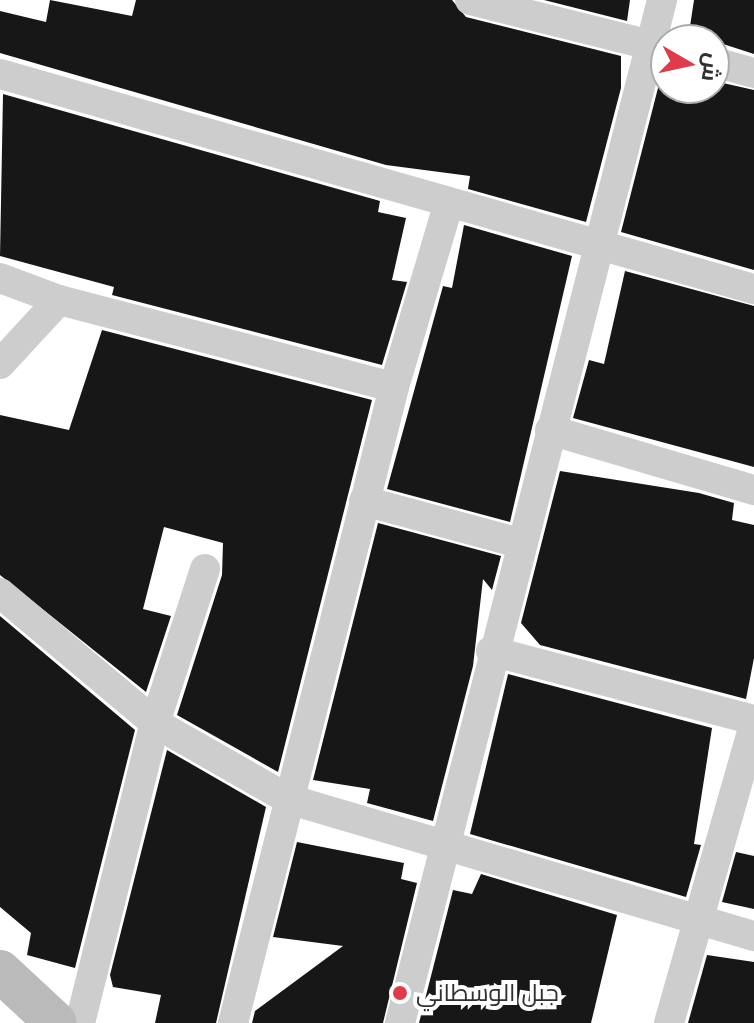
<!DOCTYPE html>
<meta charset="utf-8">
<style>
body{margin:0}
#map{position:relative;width:754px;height:1023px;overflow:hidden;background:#fff;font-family:Raleway,Cairo,sans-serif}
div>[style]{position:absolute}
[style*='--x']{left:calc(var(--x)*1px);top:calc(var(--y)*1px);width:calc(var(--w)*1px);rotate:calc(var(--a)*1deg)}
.building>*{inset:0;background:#171717}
.street>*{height:30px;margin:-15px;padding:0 15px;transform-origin:15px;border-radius:15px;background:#cdcdcd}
.secondary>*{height:42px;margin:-21px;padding:0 21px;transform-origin:21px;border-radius:21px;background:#bababa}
.dots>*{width:22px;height:22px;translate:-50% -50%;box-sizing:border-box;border:4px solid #fff;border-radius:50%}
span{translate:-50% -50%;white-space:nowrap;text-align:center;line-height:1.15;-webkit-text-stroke:8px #fff;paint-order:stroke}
.poi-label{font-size:24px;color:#303030}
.left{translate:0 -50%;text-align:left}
.north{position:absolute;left:650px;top:24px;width:80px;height:80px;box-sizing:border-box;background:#fff;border:2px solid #acacac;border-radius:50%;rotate:99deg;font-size:22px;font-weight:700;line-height:32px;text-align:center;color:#303030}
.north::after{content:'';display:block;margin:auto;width:28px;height:36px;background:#df3b4b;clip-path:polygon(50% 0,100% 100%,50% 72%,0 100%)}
</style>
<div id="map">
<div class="building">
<div style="clip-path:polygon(50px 0,132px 16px,136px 0,452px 0,466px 17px,621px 56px,621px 88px,586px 222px,468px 189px,470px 176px,386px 165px,0 53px,0 11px,46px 22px)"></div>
<div style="clip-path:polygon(544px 0,630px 0,627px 21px)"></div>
<div style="clip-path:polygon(694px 0,754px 0,754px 54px,689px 33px)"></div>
<div style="clip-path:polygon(714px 81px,754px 90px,754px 270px,621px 232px,658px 88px,714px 88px)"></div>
<div style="clip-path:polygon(3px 94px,380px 201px,378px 212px,406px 218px,392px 280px,407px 282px,382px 365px,112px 295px,114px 287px,0 256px)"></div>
<div style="clip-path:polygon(464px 225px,572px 256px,510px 522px,387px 489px,443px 286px,452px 288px)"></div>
<div style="clip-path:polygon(625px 271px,754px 306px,754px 467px,573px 418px,589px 360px,604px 364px)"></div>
<div style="clip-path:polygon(102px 330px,372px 400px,278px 772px,177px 715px,222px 575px,223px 543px,164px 527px,143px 609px,171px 616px,146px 692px,0 575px,0 415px,69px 430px)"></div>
<div style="clip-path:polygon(560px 471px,699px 493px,734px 503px,732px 520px,754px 525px,754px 658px,746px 699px,540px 645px,521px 623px)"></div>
<div style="clip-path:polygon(378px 523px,501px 556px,492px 590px,483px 579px,473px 666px,433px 821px,367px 803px,370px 789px,313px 780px)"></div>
<div style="clip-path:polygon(0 616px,135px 730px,75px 968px,27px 955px,31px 933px,0 907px)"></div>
<div style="clip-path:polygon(508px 674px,712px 728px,694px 844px,701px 845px,686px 897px,470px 834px)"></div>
<div style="clip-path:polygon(167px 750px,266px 807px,216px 1023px,155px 1023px,161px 995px,113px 987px,110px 975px)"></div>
<div style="clip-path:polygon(297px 842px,404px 863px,401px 879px,417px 883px,383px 1023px,252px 1023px,255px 1011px,343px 946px,273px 937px)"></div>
<div style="clip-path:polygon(736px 852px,754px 856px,754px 909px,722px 902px)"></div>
<div style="clip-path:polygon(481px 874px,617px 915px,591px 1023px,419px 1023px,453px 890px,472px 894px)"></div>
<div style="clip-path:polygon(707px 955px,754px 962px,754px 1023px,688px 1023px)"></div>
</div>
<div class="street">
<div style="--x:470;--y:0;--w:202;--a:14"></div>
<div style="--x:714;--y:62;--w:41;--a:15.4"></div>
<div style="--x:0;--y:74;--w:784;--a:15.92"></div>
<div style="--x:0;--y:278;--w:63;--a:20.4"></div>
<div style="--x:59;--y:300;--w:346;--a:14.6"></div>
<div style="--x:0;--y:364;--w:87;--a:-47.3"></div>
<div style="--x:550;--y:430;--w:213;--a:16.4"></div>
<div style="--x:364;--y:501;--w:162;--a:15.1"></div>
<div style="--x:0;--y:593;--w:202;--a:40"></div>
<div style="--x:155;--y:723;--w:153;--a:29.7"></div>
<div style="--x:288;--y:799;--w:486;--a:16.4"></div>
<div style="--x:491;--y:651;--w:272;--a:14.7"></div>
<div style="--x:80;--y:1023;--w:309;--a:-76"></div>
<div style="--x:155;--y:723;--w:162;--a:-72"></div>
<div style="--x:233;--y:1023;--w:656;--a:-75.79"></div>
<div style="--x:394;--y:387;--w:189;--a:-73.4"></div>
<div style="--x:400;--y:1023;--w:1056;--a:-75.63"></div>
<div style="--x:669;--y:1023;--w:310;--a:-74.1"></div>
</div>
<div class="secondary">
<div style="--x:0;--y:971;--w:76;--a:42.9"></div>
</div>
<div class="dots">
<div style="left:400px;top:993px;background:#df3b4b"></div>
</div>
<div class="poi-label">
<span class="left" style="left:416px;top:993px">جبل الوسطاني</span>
</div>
<div class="north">ش</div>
</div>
